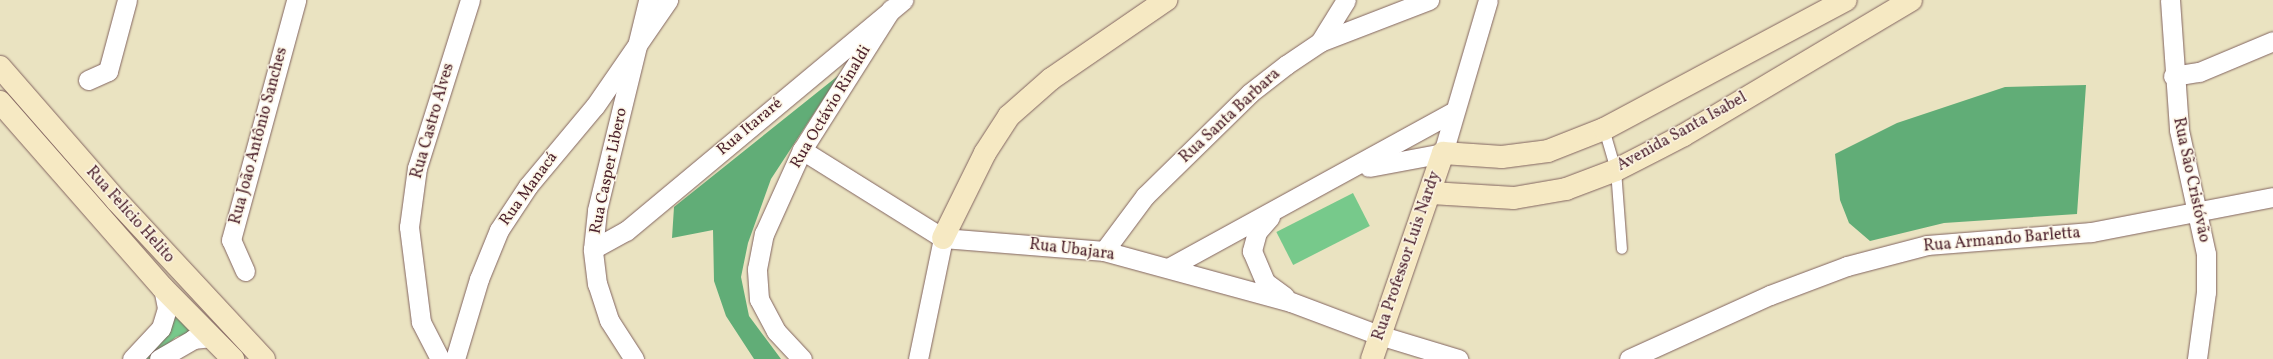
<!DOCTYPE html>
<meta charset="utf-8">
<style>
body{margin:0}
#map{position:relative;width:2273px;height:359px;overflow:hidden;background:#eae3c1;font-family:Vollkorn,serif}
div>[style]{position:absolute}
[style*='--x']{left:calc(var(--x)*1px);top:calc(var(--y)*1px);width:calc(var(--w)*1px);rotate:calc(var(--a)*1deg)}
.green>*{inset:0;background:#77c98b;transform-origin:0 0}
.forest>*{inset:0;background:#61ad77}
.roads{filter:drop-shadow(0 0 1px #826460) drop-shadow(0 0 1px #826460)}
.lane>*{height:10px;margin:-5px;padding:0 5px;transform-origin:5px;border-radius:5px;background:#fff}
.street>*{height:19px;margin:-9.5px;padding:0 9.5px;transform-origin:9.5px;border-radius:9.5px;background:#fff}
.secondary>*{height:22px;margin:-11px;padding:0 11px;transform-origin:11px;border-radius:11px;background:#f6e9c3}
span{translate:-50% -50%;white-space:nowrap;text-align:center;line-height:1.15;-webkit-text-stroke:3px #fcf5e5;paint-order:stroke}
.street-label{font-size:16px;color:#4a1f2b}
</style>
<div id="map">
<div class="green">
<div style="left:1353px;top:193px;width:37px;height:86px;rotate:63deg"></div>
<div style="clip-path:polygon(175px 312px,194px 332px,176px 337px,151px 359px,142px 359px,168px 330px)"></div>
</div>
<div class="forest">
<div style="clip-path:polygon(839px 75px,771px 179px,748px 243px,741px 277px,749px 316px,781px 359px,754px 359px,726px 316px,714px 281px,713px 230px,672px 238px,674px 207px)"></div>
<div style="clip-path:polygon(2086px 85px,2077px 214px,1944px 223px,1870px 241px,1849px 223px,1840px 200px,1835px 154px,1897px 123px,2005px 87px)"></div>
</div>
<div class="roads">
<div class="lane">
<div style="--x:1604;--y:129;--w:43;--a:73.7"></div>
<div style="--x:1616;--y:170;--w:79;--a:85.7"></div>
</div>
<div class="street">
<div style="--x:2170;--y:0;--w:130;--a:86"></div>
<div style="--x:2179;--y:130;--w:127;--a:77.7"></div>
<div style="--x:2206;--y:254;--w:38;--a:90"></div>
<div style="--x:2206;--y:292;--w:68;--a:97.7"></div>
<div style="--x:1320;--y:42;--w:49;--a:-58.2"></div>
<div style="--x:2173;--y:76;--w:26;--a:-9"></div>
<div style="--x:2199;--y:72;--w:80;--a:-22.7"></div>
<div style="--x:88;--y:80;--w:22;--a:-24"></div>
<div style="--x:108;--y:71;--w:73;--a:-75"></div>
<div style="--x:802;--y:150;--w:166;--a:32"></div>
<div style="--x:943;--y:238;--w:162;--a:4.6"></div>
<div style="--x:1104;--y:251;--w:194;--a:15.3"></div>
<div style="--x:1291;--y:302;--w:94;--a:20.6"></div>
<div style="--x:1379;--y:335;--w:83;--a:16.9"></div>
<div style="--x:1369;--y:167;--w:75;--a:-10.7"></div>
<div style="--x:1443;--y:153;--w:159;--a:-73.6"></div>
<div style="--x:1270;--y:217;--w:20;--a:131"></div>
<div style="--x:1257;--y:232;--w:20;--a:105"></div>
<div style="--x:1252;--y:251;--w:34;--a:67"></div>
<div style="--x:1265;--y:282;--w:24;--a:36"></div>
<div style="--x:593;--y:249;--w:38;--a:-29"></div>
<div style="--x:626;--y:231;--w:361;--a:-39.8"></div>
<div style="--x:1104;--y:251;--w:69;--a:-53.3"></div>
<div style="--x:1145;--y:196;--w:147;--a:-44.4"></div>
<div style="--x:1250;--y:93;--w:46;--a:-37.9"></div>
<div style="--x:1286;--y:65;--w:41;--a:-34.1"></div>
<div style="--x:1320;--y:42;--w:117;--a:-21.1"></div>
<div style="--x:1168;--y:268;--w:325;--a:-28.7"></div>
<div style="--x:245;--y:271;--w:34;--a:-114"></div>
<div style="--x:231;--y:240;--w:249;--a:-74.8"></div>
<div style="--x:132;--y:359;--w:42;--a:-46.9"></div>
<div style="--x:161;--y:328;--w:21;--a:-73"></div>
<div style="--x:167;--y:308;--w:20;--a:-101"></div>
<div style="--x:159;--y:359;--w:39;--a:-30"></div>
<div style="--x:193;--y:339;--w:18;--a:-6"></div>
<div style="--x:440;--y:359;--w:42;--a:-117.2"></div>
<div style="--x:421;--y:322;--w:96;--a:-97.2"></div>
<div style="--x:409;--y:227;--w:60;--a:-82.3"></div>
<div style="--x:417;--y:168;--w:176;--a:-72.5"></div>
<div style="--x:455;--y:359;--w:84;--a:-73.3"></div>
<div style="--x:479;--y:279;--w:53;--a:-67.8"></div>
<div style="--x:499;--y:230;--w:53;--a:-56.6"></div>
<div style="--x:528;--y:186;--w:104;--a:-50.1"></div>
<div style="--x:595;--y:106;--w:129;--a:-55.4"></div>
<div style="--x:634;--y:359;--w:46;--a:-122.7"></div>
<div style="--x:609;--y:320;--w:38;--a:-108"></div>
<div style="--x:597;--y:284;--w:35;--a:-97"></div>
<div style="--x:593;--y:249;--w:39;--a:-84"></div>
<div style="--x:597;--y:210;--w:216;--a:-76.3"></div>
<div style="--x:802;--y:359;--w:38;--a:-133"></div>
<div style="--x:776;--y:331;--w:36;--a:-118"></div>
<div style="--x:759;--y:299;--w:30;--a:-94"></div>
<div style="--x:757;--y:269;--w:36;--a:-79"></div>
<div style="--x:764;--y:234;--w:92;--a:-65.7"></div>
<div style="--x:802;--y:150;--w:167;--a:-57.7"></div>
<div style="--x:918;--y:359;--w:124;--a:-78.3"></div>
<div style="--x:1629;--y:359;--w:155;--a:-24.4"></div>
<div style="--x:1770;--y:295;--w:82;--a:-20.6"></div>
<div style="--x:1847;--y:266;--w:83;--a:-14.7"></div>
<div style="--x:1927;--y:245;--w:165;--a:-4.5"></div>
<div style="--x:2091;--y:232;--w:185;--a:-10.9"></div>
</div>
<div class="secondary">
<div style="--x:0;--y:67;--w:178;--a:48.9"></div>
<div style="--x:117;--y:201;--w:216;--a:47.1"></div>
<div style="--x:0;--y:102;--w:247;--a:48.8"></div>
<div style="--x:163;--y:288;--w:100;--a:45.4"></div>
<div style="--x:1431;--y:193;--w:83;--a:3.4"></div>
<div style="--x:1514;--y:198;--w:53;--a:-9.8"></div>
<div style="--x:1566;--y:189;--w:53;--a:-20.8"></div>
<div style="--x:1616;--y:170;--w:76;--a:-27.2"></div>
<div style="--x:1684;--y:135;--w:264;--a:-30.7"></div>
<div style="--x:943;--y:238;--w:95;--a:-63.7"></div>
<div style="--x:985;--y:153;--w:44;--a:-57"></div>
<div style="--x:1009;--y:116;--w:56;--a:-41.4"></div>
<div style="--x:1051;--y:79;--w:140;--a:-34.5"></div>
<div style="--x:1372;--y:359;--w:218;--a:-71"></div>
<div style="--x:1443;--y:153;--w:59;--a:3.9"></div>
<div style="--x:1502;--y:157;--w:46;--a:-7.4"></div>
<div style="--x:1548;--y:151;--w:60;--a:-21.4"></div>
<div style="--x:1604;--y:129;--w:274;--a:-28.1"></div>
</div>
</div>
<div class="street-label">
<span style="left:831px;top:107px;rotate:-59deg">Rua Octávio Rinaldi</span>
<span style="left:1230px;top:116px;rotate:-43deg">Rua Santa Barbara</span>
<span style="left:433px;top:121px;rotate:-74deg">Rua Castro Alves</span>
<span style="left:750px;top:127px;rotate:-40deg">Rua Itararé</span>
<span style="left:1682px;top:132px;rotate:-29deg">Avenida Santa Isabel</span>
<span style="left:259px;top:136px;rotate:-75deg">Rua João Antônio Sanches</span>
<span style="left:609px;top:171px;rotate:-78deg">Rua Casper Libero</span>
<span style="left:2191px;top:180px;rotate:78deg">Rua São Cristóvão</span>
<span style="left:529px;top:189px;rotate:-54deg">Rua Manacá</span>
<span style="left:130px;top:215px;rotate:48deg">Rua Felício Helito</span>
<span style="left:2002px;top:240px;rotate:-5deg">Rua Armando Barletta</span>
<span style="left:1072px;top:250px;rotate:7deg">Rua Ubajara</span>
<span style="left:1407px;top:256px;rotate:-71deg">Rua Professor Luis Nardy</span>
</div>
</div>
